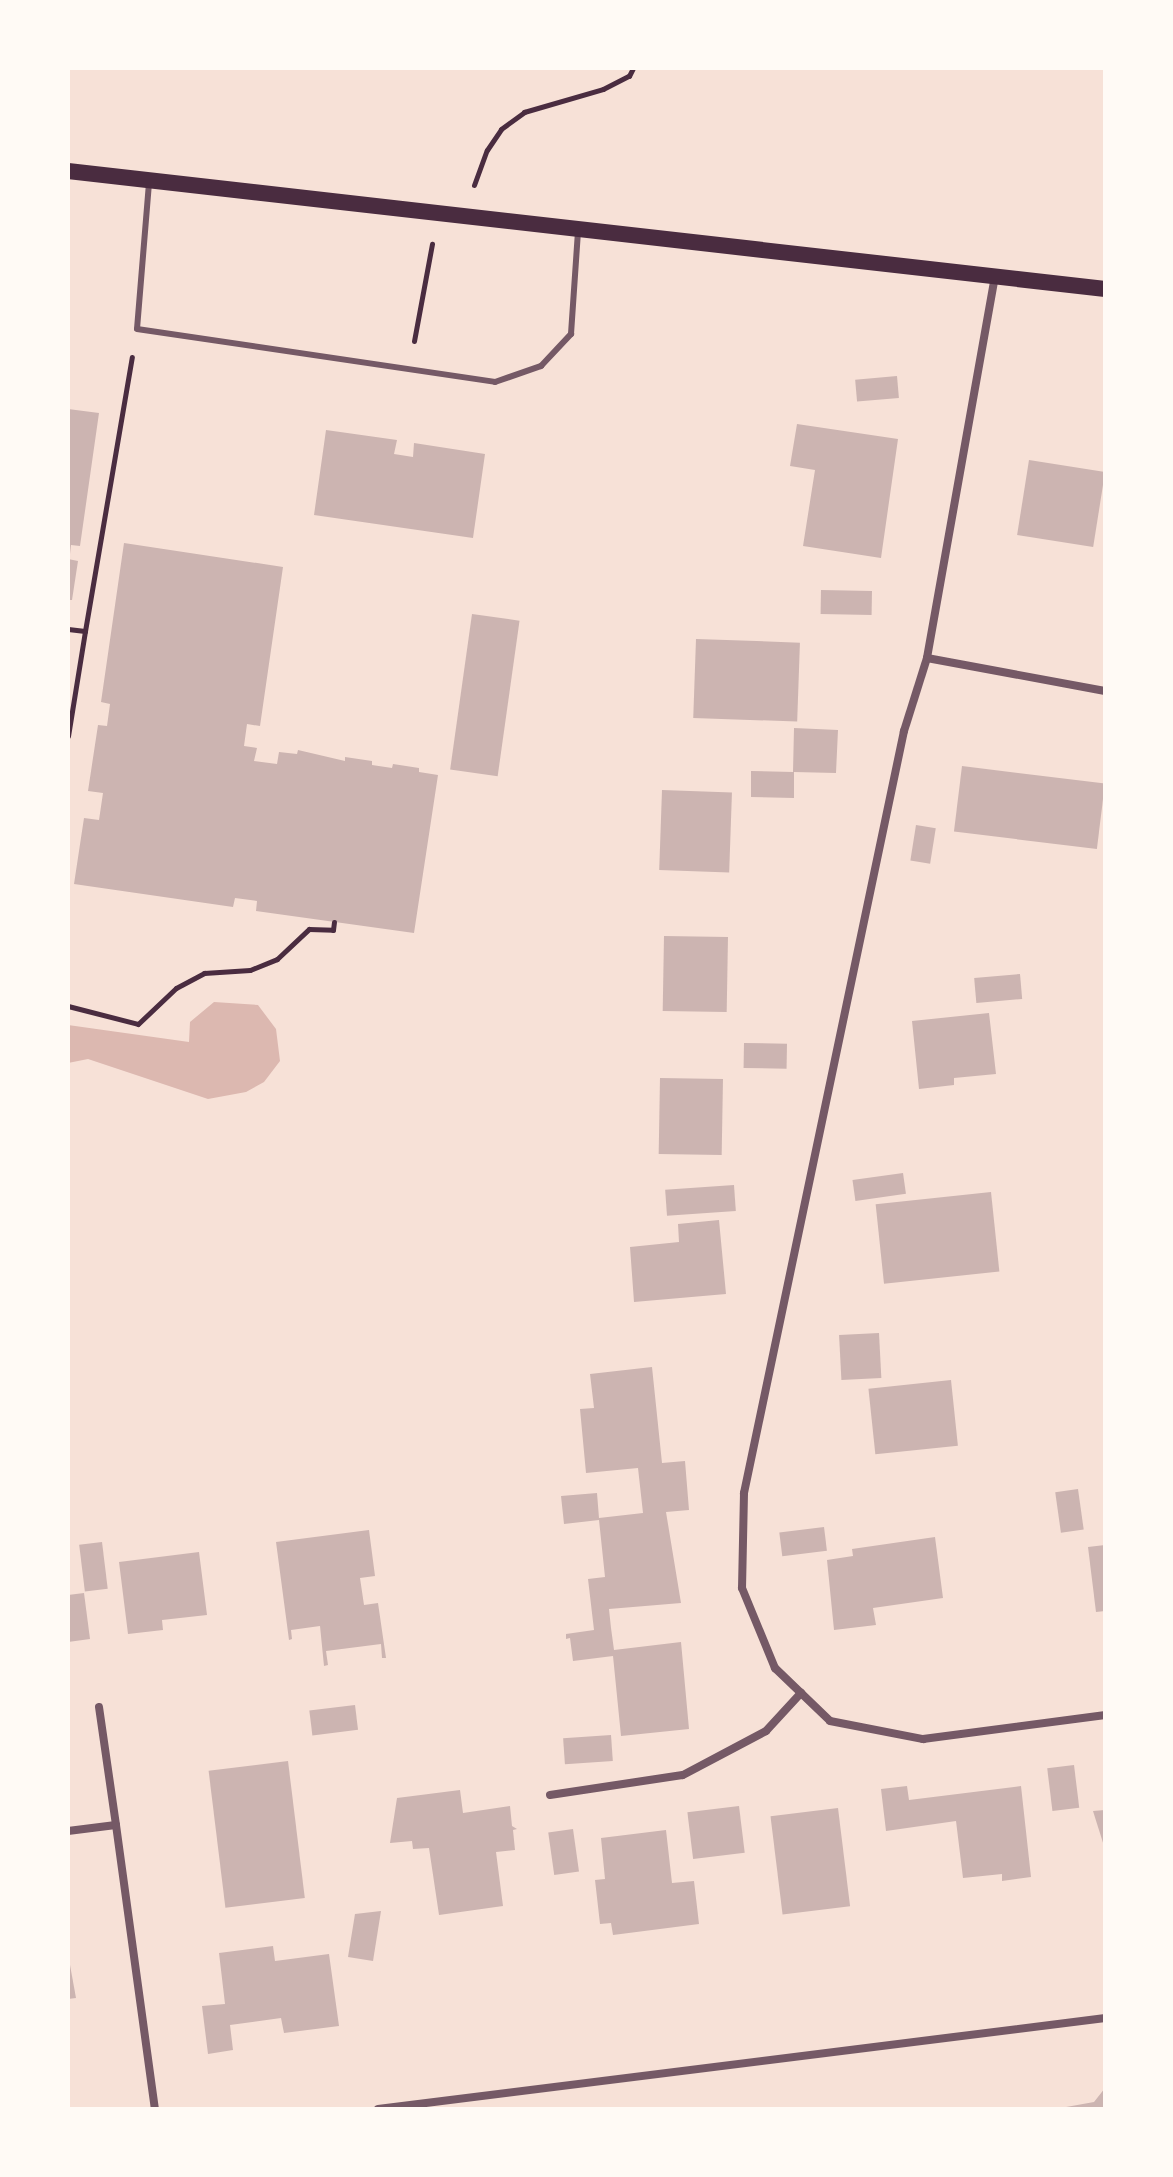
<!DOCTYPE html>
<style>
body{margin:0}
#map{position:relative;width:1173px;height:2177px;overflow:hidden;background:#f7e1d7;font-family:Raleway,sans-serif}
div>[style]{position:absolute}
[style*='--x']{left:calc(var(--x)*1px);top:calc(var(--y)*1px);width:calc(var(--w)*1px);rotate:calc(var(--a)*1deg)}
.water>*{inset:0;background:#dcb8b0}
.building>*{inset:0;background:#ccb4b1;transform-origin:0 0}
.path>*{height:5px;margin:-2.5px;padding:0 2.5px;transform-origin:2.5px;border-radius:2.5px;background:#4a2c40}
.service>*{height:6px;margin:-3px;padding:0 3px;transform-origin:3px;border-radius:3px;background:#755966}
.minor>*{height:8px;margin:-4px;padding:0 4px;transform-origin:4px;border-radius:4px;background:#755966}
.secondary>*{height:16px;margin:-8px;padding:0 8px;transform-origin:8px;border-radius:8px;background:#4a2c40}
span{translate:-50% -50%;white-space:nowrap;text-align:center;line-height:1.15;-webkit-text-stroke:6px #fffaf5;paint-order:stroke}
.frame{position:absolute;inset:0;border:70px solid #fffaf5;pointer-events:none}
</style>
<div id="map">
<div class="water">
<div style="clip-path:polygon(214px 1002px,258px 1005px,276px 1029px,280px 1061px,264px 1082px,246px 1092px,208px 1099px,88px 1059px,68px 1063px,68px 1025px,189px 1042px,190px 1022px)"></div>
</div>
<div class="building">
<div style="left:897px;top:376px;width:22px;height:42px;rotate:85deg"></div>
<div style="clip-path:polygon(68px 409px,99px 413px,80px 546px,71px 545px,70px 554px)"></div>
<div style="clip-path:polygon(797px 424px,898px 439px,881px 558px,803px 546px,815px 470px,790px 466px)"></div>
<div style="clip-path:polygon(326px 430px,397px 440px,394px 454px,413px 457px,414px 443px,485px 454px,473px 538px,314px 515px)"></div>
<div style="left:1029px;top:460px;width:77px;height:76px;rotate:9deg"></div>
<div style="clip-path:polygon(124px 543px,283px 567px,260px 726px,247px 724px,244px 746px,257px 748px,254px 761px,277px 764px,279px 752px,297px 754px,298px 750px,345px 761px,345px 757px,372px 761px,372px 765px,392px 768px,393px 764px,419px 768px,419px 772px,438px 775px,414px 933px,256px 911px,257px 901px,235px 898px,233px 907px,74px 884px,84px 818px,99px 820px,103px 793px,88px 791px,98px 725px,107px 726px,110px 704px,101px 702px)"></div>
<div style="clip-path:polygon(68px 559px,78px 561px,72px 600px,68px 600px)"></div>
<div style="left:821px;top:590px;width:51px;height:24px;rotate:1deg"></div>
<div style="left:472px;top:614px;width:48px;height:157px;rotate:8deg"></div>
<div style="left:696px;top:639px;width:104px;height:79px;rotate:2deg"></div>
<div style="clip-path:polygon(794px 728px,838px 730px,836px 773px,794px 772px,794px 798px,751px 797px,751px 771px,793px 772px)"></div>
<div style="left:962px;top:766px;width:144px;height:66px;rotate:7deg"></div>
<div style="left:662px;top:790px;width:70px;height:80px;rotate:2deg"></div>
<div style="left:916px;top:825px;width:20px;height:36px;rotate:9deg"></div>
<div style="left:664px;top:936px;width:64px;height:75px;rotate:1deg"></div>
<div style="left:1020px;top:974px;width:25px;height:46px;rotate:85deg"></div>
<div style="clip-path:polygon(989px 1013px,996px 1074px,954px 1078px,954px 1085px,919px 1089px,912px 1021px)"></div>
<div style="left:744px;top:1043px;width:43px;height:25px;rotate:1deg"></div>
<div style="left:660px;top:1078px;width:63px;height:76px;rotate:1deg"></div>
<div style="left:903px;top:1173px;width:21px;height:51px;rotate:82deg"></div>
<div style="left:734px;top:1185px;width:26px;height:69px;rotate:86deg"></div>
<div style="left:991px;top:1192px;width:80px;height:116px;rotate:84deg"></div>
<div style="clip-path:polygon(719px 1220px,726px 1294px,634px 1302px,630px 1247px,679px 1242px,678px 1224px)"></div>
<div style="left:879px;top:1333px;width:45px;height:40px;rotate:87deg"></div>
<div style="clip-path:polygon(652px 1367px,662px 1463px,685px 1461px,689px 1510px,666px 1512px,681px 1603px,609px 1609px,611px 1628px,614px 1650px,681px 1642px,689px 1729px,621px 1736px,613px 1656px,573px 1661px,570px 1638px,566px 1639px,566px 1634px,594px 1630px,588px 1579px,605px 1577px,599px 1520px,564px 1524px,561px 1496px,597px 1493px,599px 1518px,643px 1513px,638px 1468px,586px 1473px,580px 1409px,594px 1408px,590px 1374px)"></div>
<div style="left:951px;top:1380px;width:66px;height:83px;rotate:84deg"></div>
<div style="left:1078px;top:1489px;width:41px;height:23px;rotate:82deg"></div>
<div style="left:824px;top:1527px;width:24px;height:45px;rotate:83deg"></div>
<div style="clip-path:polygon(369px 1530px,375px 1576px,360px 1578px,364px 1605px,378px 1603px,386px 1658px,382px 1658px,381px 1644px,326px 1651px,328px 1665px,324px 1666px,320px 1626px,291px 1630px,292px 1639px,289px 1640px,276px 1542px)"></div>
<div style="clip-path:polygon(935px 1537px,943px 1598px,873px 1608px,876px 1625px,834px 1630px,827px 1560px,853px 1556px,852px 1549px)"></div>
<div style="left:102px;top:1542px;width:47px;height:23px;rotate:83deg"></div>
<div style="clip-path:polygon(1105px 1545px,1105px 1611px,1096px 1612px,1088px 1547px)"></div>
<div style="clip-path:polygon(199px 1552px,207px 1615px,162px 1620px,163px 1630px,128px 1634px,119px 1562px)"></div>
<div style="clip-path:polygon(84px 1593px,90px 1639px,68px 1642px,68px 1595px)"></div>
<div style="left:355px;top:1705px;width:25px;height:46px;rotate:83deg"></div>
<div style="left:611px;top:1735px;width:26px;height:48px;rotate:86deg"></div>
<div style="left:288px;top:1761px;width:138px;height:80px;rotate:83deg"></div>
<div style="left:1074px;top:1765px;width:43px;height:27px;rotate:83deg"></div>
<div style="clip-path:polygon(907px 1786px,909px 1800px,1021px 1786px,1031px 1877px,1002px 1881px,1002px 1874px,963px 1878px,956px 1821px,886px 1831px,881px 1789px)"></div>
<div style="clip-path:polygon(460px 1790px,463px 1813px,510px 1806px,512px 1826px,517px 1829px,513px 1830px,515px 1850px,496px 1852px,503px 1906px,439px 1915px,429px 1848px,413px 1849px,412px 1841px,390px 1843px,397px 1798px)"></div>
<div style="left:739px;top:1806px;width:47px;height:52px;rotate:83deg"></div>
<div style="left:838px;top:1808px;width:99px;height:68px;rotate:83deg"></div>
<div style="clip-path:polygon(1105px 1810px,1105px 1846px,1104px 1846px,1093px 1811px)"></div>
<div style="left:573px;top:1829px;width:43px;height:25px;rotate:82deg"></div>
<div style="clip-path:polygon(666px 1830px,672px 1883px,694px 1881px,699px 1924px,613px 1935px,611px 1923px,600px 1924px,595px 1880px,605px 1879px,601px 1838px)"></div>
<div style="clip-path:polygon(381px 1911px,373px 1961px,348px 1957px,355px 1914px)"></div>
<div style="clip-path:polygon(273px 1946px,275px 1961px,329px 1954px,339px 2026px,284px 2033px,281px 2018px,230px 2025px,233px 2050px,208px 2054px,202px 2006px,225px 2004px,219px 1953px)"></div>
<div style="clip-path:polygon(68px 1954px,76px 1998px,68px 1999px)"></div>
<div style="clip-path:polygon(1105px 2088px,1105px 2109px,1055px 2109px,1094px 2102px)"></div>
</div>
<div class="path">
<div style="--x:474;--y:185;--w:37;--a:-70"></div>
<div style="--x:487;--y:150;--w:25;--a:-56"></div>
<div style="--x:501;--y:129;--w:29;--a:-36"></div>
<div style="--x:524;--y:112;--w:82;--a:-16.2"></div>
<div style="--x:603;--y:89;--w:29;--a:-27"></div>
<div style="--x:629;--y:76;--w:9;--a:-63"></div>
<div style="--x:414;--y:341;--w:99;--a:-79.5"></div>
<div style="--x:68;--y:629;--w:17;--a:7"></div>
<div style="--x:85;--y:631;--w:278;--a:-80.3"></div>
<div style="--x:68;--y:736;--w:106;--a:-80.8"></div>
<div style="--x:68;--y:1006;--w:72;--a:14.4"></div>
<div style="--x:138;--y:1024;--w:52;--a:-43.5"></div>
<div style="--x:176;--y:988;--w:32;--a:-28"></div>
<div style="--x:204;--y:973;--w:46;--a:-3.7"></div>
<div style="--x:250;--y:970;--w:29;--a:-22"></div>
<div style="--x:277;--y:959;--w:44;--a:-43.2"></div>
<div style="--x:309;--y:929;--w:24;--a:2"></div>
<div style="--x:333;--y:930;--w:8;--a:-83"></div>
</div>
<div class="service">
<div style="--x:149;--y:183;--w:146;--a:94.7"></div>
<div style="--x:137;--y:329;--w:362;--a:8.4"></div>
<div style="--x:495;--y:382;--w:49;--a:-19.2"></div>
<div style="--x:541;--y:366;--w:44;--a:-46.8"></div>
<div style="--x:571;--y:334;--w:104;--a:-86.1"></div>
</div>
<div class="minor">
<div style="--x:995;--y:276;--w:388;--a:100.1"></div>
<div style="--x:927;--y:658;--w:77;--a:107.5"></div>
<div style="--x:904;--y:731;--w:779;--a:101.86"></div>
<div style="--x:744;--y:1493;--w:95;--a:91.2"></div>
<div style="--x:742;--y:1588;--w:87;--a:67.6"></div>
<div style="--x:775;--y:1668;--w:76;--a:43.9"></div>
<div style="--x:830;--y:1721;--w:95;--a:11"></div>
<div style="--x:923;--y:1739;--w:184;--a:-7.5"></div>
<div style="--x:927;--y:658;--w:181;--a:10.5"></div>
<div style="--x:99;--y:1707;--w:119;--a:81.8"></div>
<div style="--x:550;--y:1795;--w:134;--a:-8.6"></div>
<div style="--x:683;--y:1775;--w:94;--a:-27.9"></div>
<div style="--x:766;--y:1731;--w:52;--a:-47.4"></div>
<div style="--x:68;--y:1831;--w:48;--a:-7.1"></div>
<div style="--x:116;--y:1825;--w:287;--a:82.2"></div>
<div style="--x:378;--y:2109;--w:733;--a:-7.13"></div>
</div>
<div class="secondary">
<div style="--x:68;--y:171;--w:1044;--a:6.49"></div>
</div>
<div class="frame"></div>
</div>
